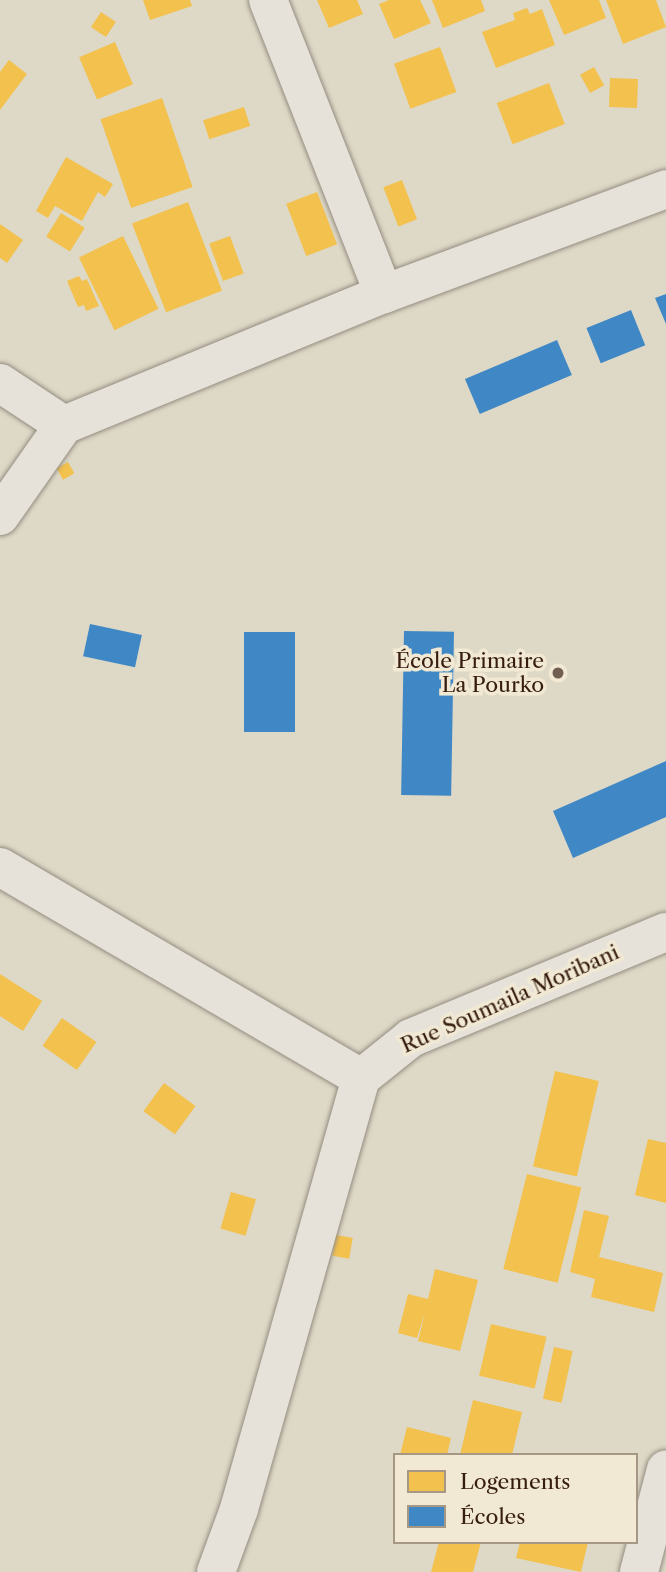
<!DOCTYPE html>
<meta charset="utf-8">
<style>
body{margin:0}
#map{position:relative;width:666px;height:1572px;overflow:hidden;background:#ded8c6;font-family:"Libre Caslon Text",serif}
div>[style]{position:absolute}
[style*='--x']{left:calc(var(--x)*1px);top:calc(var(--y)*1px);width:calc(var(--w)*1px);rotate:calc(var(--a)*1deg)}
.homes>*{inset:0;background:#f2c14e;transform-origin:0 0}
.schools>*{inset:0;background:#3f88c5;transform-origin:0 0}
.roads{filter:drop-shadow(0 0 2px #948d81) drop-shadow(0 0 2px #948d81)}
.minor>*{height:38px;margin:-19px;padding:0 19px;transform-origin:19px;border-radius:19px;background:#e6e2da}
.dots>*{width:19px;height:19px;translate:-50% -50%;box-sizing:border-box;border:4px solid #f1e9d3;border-radius:50%}
span{translate:-50% -50%;white-space:nowrap;text-align:center;line-height:1.15;-webkit-text-stroke:7px #f1e9d3;paint-order:stroke}
.poi-label{font-size:21px;color:#371d10}
.right{translate:-100% -50%;text-align:right}
.street-label{font-size:21px;color:#371d10}
.legend{position:absolute;left:393px;top:1453px;width:245px;height:91px;box-sizing:border-box;background:#f1e9d3;border:2px solid #a79785;margin:0;padding:9px 12px;list-style:none;font-size:21px;color:#371d10}
.legend li{display:flex;align-items:center;gap:14px;height:35px}
.legend b{width:35px;border:2px solid #a79785}
</style>
<div id="map">
<div class="homes">
<div style="clip-path:polygon(143px 0,190px 0,192px 6px,150px 20px)"></div>
<div style="clip-path:polygon(317px 0,357px 0,363px 14px,329px 28px)"></div>
<div style="clip-path:polygon(389px 0,420px 0,431px 23px,394px 39px,379px 4px)"></div>
<div style="clip-path:polygon(432px 0,481px 0,485px 11px,443px 28px)"></div>
<div style="clip-path:polygon(549px 0,599px 0,606px 18px,564px 35px)"></div>
<div style="clip-path:polygon(606px 0,656px 0,666px 27px,623px 44px)"></div>
<div style="clip-path:polygon(527px 8px,530px 14px,542px 9px,555px 45px,496px 68px,482px 32px,515px 20px,513px 13px)"></div>
<div style="left:101px;top:12px;width:18px;height:18px;rotate:34deg"></div>
<div style="left:115px;top:42px;width:46px;height:39px;rotate:67deg"></div>
<div style="left:440px;top:47px;width:48px;height:49px;rotate:70deg"></div>
<div style="clip-path:polygon(9px 60px,27px 74px,0 110px,0 72px)"></div>
<div style="left:594px;top:67px;width:21px;height:16px;rotate:61deg"></div>
<div style="left:610px;top:78px;width:28px;height:29px;rotate:2deg"></div>
<div style="left:549px;top:83px;width:44px;height:56px;rotate:69deg"></div>
<div style="left:162px;top:98px;width:94px;height:65px;rotate:71deg"></div>
<div style="left:244px;top:107px;width:20px;height:43px;rotate:72deg"></div>
<div style="clip-path:polygon(66px 157px,113px 184px,105px 197px,98px 192px,82px 221px,55px 206px,48px 218px,36px 211px)"></div>
<div style="left:402px;top:180px;width:42px;height:20px;rotate:69deg"></div>
<div style="left:317px;top:192px;width:56px;height:33px;rotate:69deg"></div>
<div style="left:188px;top:202px;width:95px;height:60px;rotate:69deg"></div>
<div style="left:61px;top:213px;width:28px;height:28px;rotate:32deg"></div>
<div style="clip-path:polygon(0 224px,23px 240px,7px 263px,0 258px)"></div>
<div style="left:123px;top:236px;width:81px;height:49px;rotate:64deg"></div>
<div style="left:230px;top:236px;width:40px;height:22px;rotate:70deg"></div>
<div style="clip-path:polygon(79px 276px,82px 281px,87px 279px,99px 306px,86px 311px,84px 305px,78px 307px,67px 281px)"></div>
<div style="left:68px;top:462px;width:13px;height:13px;rotate:61deg"></div>
<div style="clip-path:polygon(0 974px,42px 1001px,23px 1031px,0 1016px)"></div>
<div style="left:62px;top:1018px;width:42px;height:34px;rotate:35deg"></div>
<div style="left:555px;top:1071px;width:45px;height:98px;rotate:13deg"></div>
<div style="left:164px;top:1083px;width:39px;height:35px;rotate:36deg"></div>
<div style="clip-path:polygon(648px 1139px,666px 1143px,666px 1203px,635px 1195px)"></div>
<div style="left:527px;top:1174px;width:56px;height:98px;rotate:14deg"></div>
<div style="left:231px;top:1192px;width:26px;height:38px;rotate:16deg"></div>
<div style="clip-path:polygon(584px 1210px,609px 1216px,599px 1257px,663px 1273px,654px 1312px,591px 1297px,595px 1279px,570px 1272px)"></div>
<div style="left:336px;top:1235px;width:17px;height:21px;rotate:10deg"></div>
<div style="clip-path:polygon(435px 1269px,478px 1280px,460px 1351px,418px 1341px,425px 1312px,417px 1338px,398px 1333px,408px 1294px,428px 1299px)"></div>
<div style="left:491px;top:1324px;width:57px;height:53px;rotate:13deg"></div>
<div style="left:554px;top:1347px;width:19px;height:53px;rotate:12deg"></div>
<div style="clip-path:polygon(473px 1400px,522px 1412px,512px 1455px,460px 1455px)"></div>
<div style="clip-path:polygon(407px 1427px,451px 1438px,447px 1455px,400px 1455px)"></div>
<div style="clip-path:polygon(439px 1542px,481px 1542px,473px 1572px,431px 1572px)"></div>
<div style="clip-path:polygon(520px 1542px,588px 1542px,581px 1572px,516px 1558px)"></div>
</div>
<div class="schools">
<div style="clip-path:polygon(666px 294px,666px 324px,655px 298px)"></div>
<div style="left:631px;top:310px;width:38px;height:48px;rotate:68deg"></div>
<div style="left:557px;top:340px;width:38px;height:100px;rotate:67deg"></div>
<div style="left:90px;top:624px;width:53px;height:33px;rotate:12deg"></div>
<div style="left:404px;top:631px;width:50px;height:164px;rotate:1deg"></div>
<div style="left:244px;top:632px;width:51px;height:100px"></div>
<div style="clip-path:polygon(666px 761px,666px 817px,573px 858px,553px 811px)"></div>
</div>
<div class="roads">
<div class="minor">
<div style="--x:268;--y:0;--w:316;--a:68.5"></div>
<div style="--x:0;--y:383;--w:77;--a:33.3"></div>
<div style="--x:0;--y:516;--w:111;--a:-54.9"></div>
<div style="--x:64;--y:425;--w:346;--a:-22.3"></div>
<div style="--x:384;--y:294;--w:301;--a:-20.4"></div>
<div style="--x:0;--y:867;--w:418;--a:30.3"></div>
<div style="--x:361;--y:1078;--w:64;--a:-38.7"></div>
<div style="--x:411;--y:1038;--w:276;--a:-22.6"></div>
<div style="--x:216;--y:1572;--w:67;--a:-69.9"></div>
<div style="--x:239;--y:1509;--w:448;--a:-74.2"></div>
<div style="--x:639;--y:1572;--w:106;--a:-75.3"></div>
</div>
</div>
<div class="dots">
<div style="left:558px;top:673px;background:#715e50"></div>
</div>
<div class="poi-label">
<span class="right" style="left:544px;top:673px">École Primaire<br>La Pourko</span>
</div>
<div class="street-label">
<span style="left:510px;top:999px;rotate:-24deg">Rue Soumaila Moribani</span>
</div>
<ul class="legend">
<li><b style="height:19px;background:#f2c14e"></b>Logements</li>
<li><b style="height:19px;background:#3f88c5"></b>Écoles</li>
</ul>
</div>
